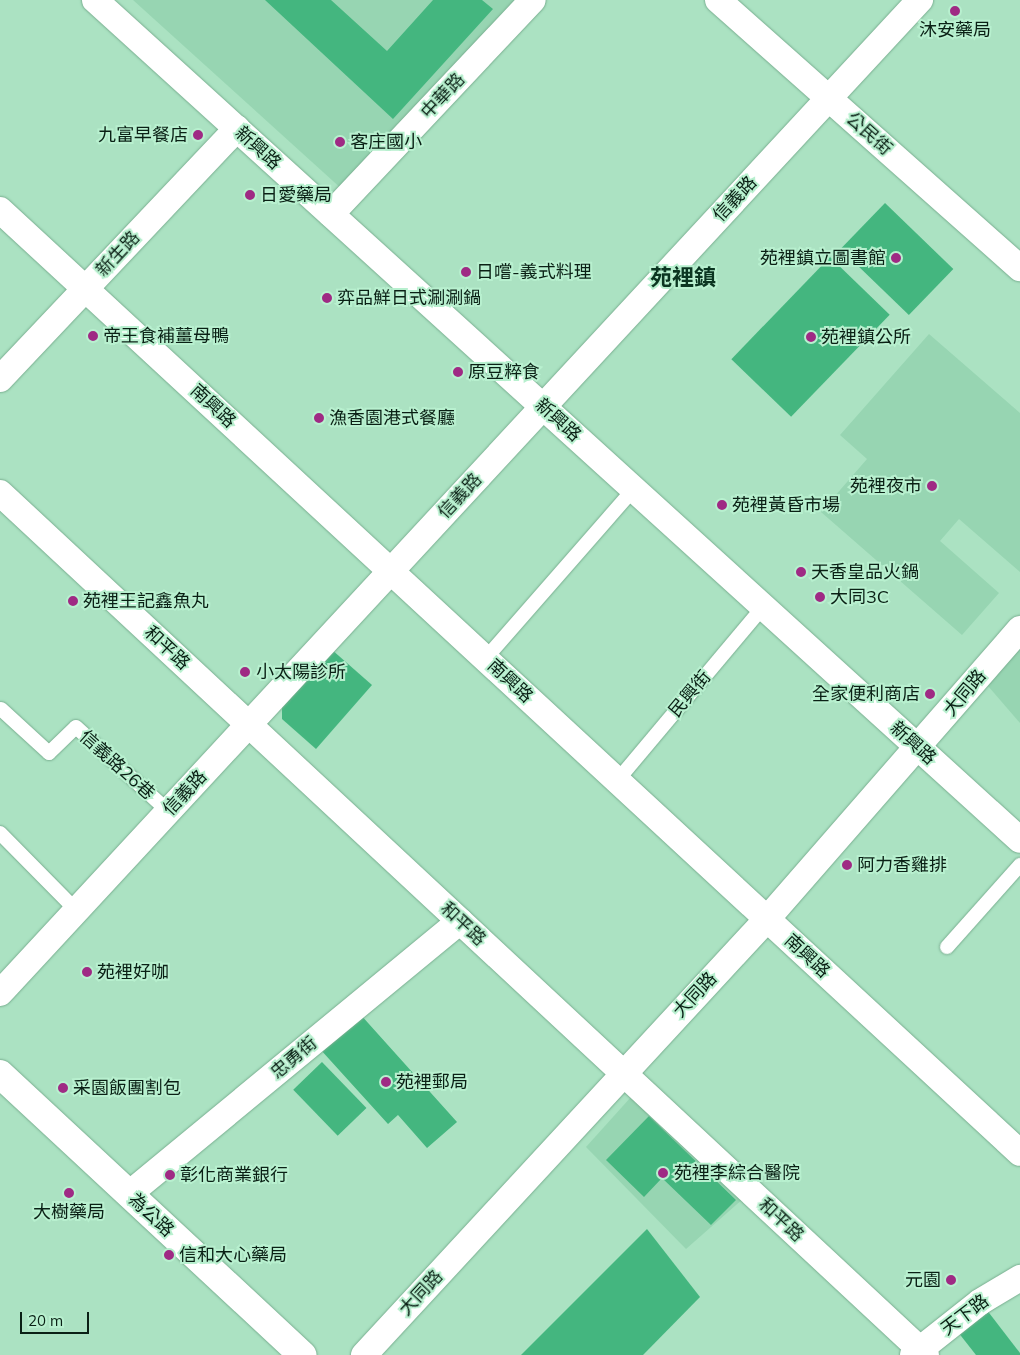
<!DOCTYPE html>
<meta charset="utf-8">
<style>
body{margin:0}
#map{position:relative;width:1020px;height:1355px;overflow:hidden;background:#abe2c2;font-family:Mulish,"Noto Sans TC",sans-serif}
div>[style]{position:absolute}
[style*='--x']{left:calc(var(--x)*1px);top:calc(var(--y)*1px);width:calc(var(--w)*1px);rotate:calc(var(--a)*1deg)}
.built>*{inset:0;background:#97d5b2}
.building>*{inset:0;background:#44b67f;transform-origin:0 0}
.roads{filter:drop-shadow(0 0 1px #79ae90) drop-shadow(0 0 1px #79ae90)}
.lane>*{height:14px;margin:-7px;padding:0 7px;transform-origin:7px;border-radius:7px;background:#fff}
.street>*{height:26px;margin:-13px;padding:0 13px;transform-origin:13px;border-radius:13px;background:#fff}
.secondary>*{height:28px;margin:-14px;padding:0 14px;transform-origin:14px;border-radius:14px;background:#fff}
.dots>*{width:14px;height:14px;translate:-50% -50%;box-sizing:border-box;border:2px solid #b8f0cf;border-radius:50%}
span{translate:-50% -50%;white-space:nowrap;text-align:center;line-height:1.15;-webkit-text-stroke:4px #b8f0cf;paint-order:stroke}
.poi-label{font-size:18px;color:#0a2015}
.right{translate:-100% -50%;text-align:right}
.left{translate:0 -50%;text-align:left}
.street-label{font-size:18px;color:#0a2015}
.district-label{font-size:22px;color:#0b3521;font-weight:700}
.scale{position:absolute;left:20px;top:1312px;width:69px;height:22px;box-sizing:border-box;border:2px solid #0a2015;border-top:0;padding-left:6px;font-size:15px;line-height:18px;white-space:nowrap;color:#0a2015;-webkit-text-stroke:4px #b8f0cf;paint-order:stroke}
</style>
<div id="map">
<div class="built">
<div style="clip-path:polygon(133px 0,519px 0,344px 191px)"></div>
<div style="clip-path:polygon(929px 334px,1020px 413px,1020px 572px,959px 519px,940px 541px,999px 593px,962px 635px,821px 512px,867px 459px,840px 435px)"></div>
<div style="clip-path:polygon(1020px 648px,1020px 723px,988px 686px)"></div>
<div style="clip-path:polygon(631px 1097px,744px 1198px,686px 1249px,586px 1147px)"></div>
</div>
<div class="building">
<div style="clip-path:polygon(265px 0,331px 0,387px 51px,433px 0,482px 0,493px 9px,393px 119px)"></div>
<div style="left:885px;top:203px;width:95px;height:64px;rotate:44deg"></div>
<div style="left:830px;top:257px;width:83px;height:142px;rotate:44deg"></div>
<div style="clip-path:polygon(331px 649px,372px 685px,316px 749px,282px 719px,282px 704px)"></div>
<div style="clip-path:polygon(360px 1014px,457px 1122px,427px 1148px,398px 1115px,388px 1124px,320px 1049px)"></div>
<div style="left:322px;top:1062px;width:64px;height:40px;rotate:46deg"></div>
<div style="clip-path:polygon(649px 1116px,736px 1200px,711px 1225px,662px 1178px,644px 1197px,606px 1160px)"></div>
<div style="clip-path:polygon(647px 1229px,700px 1297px,643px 1355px,521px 1355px)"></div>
<div style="clip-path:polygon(983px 1305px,1020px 1353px,1020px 1355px,976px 1355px,954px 1327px)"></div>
</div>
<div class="roads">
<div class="lane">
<div style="--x:485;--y:659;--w:226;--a:-48.8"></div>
<div style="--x:1;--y:709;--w:65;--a:42.5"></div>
<div style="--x:49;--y:753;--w:37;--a:-44"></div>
<div style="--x:76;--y:727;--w:125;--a:42.4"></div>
<div style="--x:617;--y:781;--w:227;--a:-50"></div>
<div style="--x:0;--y:833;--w:108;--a:45.4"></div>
<div style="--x:947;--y:947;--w:110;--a:-48.3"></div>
</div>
<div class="street">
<div style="--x:95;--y:0;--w:1249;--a:42.24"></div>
<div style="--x:718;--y:0;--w:404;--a:41.6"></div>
<div style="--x:0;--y:210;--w:1389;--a:42.75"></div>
<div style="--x:331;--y:214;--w:294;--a:-46.7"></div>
<div style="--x:0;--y:379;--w:345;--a:-46.6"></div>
<div style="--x:0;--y:493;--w:1265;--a:42.95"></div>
<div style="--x:0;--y:993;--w:1354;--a:-47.19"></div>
<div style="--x:129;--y:1194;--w:429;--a:-39.5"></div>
<div style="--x:364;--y:1355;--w:594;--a:-47.25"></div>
<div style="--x:767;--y:919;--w:385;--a:-48.9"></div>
<div style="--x:913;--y:1355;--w:85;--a:-38.3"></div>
<div style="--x:980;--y:1302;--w:47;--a:-31"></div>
</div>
<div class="secondary">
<div style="--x:0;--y:1074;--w:413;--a:42.9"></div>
</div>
</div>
<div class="dots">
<div style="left:955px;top:11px;background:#9f2a84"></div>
<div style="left:198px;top:135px;background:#9f2a84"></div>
<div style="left:340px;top:142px;background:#9f2a84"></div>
<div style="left:250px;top:195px;background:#9f2a84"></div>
<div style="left:896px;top:258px;background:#9f2a84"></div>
<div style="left:466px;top:272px;background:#9f2a84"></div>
<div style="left:327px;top:298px;background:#9f2a84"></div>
<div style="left:93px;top:336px;background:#9f2a84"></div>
<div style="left:811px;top:337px;background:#9f2a84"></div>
<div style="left:458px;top:372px;background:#9f2a84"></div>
<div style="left:319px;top:418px;background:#9f2a84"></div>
<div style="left:932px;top:486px;background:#9f2a84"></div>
<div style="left:722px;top:505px;background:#9f2a84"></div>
<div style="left:801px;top:572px;background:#9f2a84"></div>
<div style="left:820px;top:597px;background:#9f2a84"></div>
<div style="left:73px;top:601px;background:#9f2a84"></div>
<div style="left:245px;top:672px;background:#9f2a84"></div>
<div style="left:930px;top:694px;background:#9f2a84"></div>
<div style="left:847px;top:865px;background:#9f2a84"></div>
<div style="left:87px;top:972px;background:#9f2a84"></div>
<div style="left:386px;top:1082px;background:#9f2a84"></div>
<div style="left:63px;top:1088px;background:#9f2a84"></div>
<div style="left:663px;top:1173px;background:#9f2a84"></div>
<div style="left:170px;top:1175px;background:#9f2a84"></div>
<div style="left:69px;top:1193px;background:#9f2a84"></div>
<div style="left:169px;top:1255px;background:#9f2a84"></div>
<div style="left:951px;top:1280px;background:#9f2a84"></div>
</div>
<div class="poi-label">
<span style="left:955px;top:30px">沐安藥局</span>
<span class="right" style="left:188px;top:135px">九富早餐店</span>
<span class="left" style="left:350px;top:142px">客庄國小</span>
<span class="left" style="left:260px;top:195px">日愛藥局</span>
<span class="right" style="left:886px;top:258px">苑裡鎮立圖書館</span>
<span class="left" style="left:476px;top:272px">日嚐-義式料理</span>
<span class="left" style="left:337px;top:298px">弈品鮮日式涮涮鍋</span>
<span class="left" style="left:103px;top:336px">帝王食補薑母鴨</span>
<span class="left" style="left:821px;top:337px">苑裡鎮公所</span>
<span class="left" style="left:468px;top:372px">原豆粹食</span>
<span class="left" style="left:329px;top:418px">漁香園港式餐廳</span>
<span class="right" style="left:922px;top:486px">苑裡夜市</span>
<span class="left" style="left:732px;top:505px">苑裡黃昏市場</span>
<span class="left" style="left:811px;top:572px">天香皇品火鍋</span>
<span class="left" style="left:830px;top:597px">大同3C</span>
<span class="left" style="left:83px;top:601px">苑裡王記鑫魚丸</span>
<span class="left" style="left:256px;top:672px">小太陽診所</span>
<span class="right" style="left:920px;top:694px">全家便利商店</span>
<span class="left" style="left:857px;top:865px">阿力香雞排</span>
<span class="left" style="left:97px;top:972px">苑裡好咖</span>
<span class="left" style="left:396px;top:1082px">苑裡郵局</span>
<span class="left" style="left:73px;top:1088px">采園飯團割包</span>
<span class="left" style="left:674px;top:1173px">苑裡李綜合醫院</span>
<span class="left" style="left:180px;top:1175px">彰化商業銀行</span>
<span style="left:69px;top:1212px">大樹藥局</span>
<span class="left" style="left:179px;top:1255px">信和大心藥局</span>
<span class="right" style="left:941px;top:1280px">元園</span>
</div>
<div class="street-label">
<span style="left:443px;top:96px;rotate:-47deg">中華路</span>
<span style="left:869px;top:134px;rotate:42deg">公民街</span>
<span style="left:258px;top:148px;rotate:42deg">新興路</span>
<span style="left:735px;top:199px;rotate:-47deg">信義路</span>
<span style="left:118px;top:254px;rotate:-47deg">新生路</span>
<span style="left:213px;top:406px;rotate:43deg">南興路</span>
<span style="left:558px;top:420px;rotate:42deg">新興路</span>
<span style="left:460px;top:496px;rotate:-47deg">信義路</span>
<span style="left:167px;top:648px;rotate:43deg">和平路</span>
<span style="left:510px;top:681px;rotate:43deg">南興路</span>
<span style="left:965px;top:693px;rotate:-50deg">大同路</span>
<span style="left:690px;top:694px;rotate:-50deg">民興街</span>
<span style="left:913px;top:743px;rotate:42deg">新興路</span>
<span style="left:117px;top:765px;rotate:42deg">信義路26巷</span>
<span style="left:185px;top:793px;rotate:-47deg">信義路</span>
<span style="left:463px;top:924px;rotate:43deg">和平路</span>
<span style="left:807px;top:956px;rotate:43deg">南興路</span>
<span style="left:695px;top:995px;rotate:-47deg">大同路</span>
<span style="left:294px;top:1058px;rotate:-40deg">忠勇街</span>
<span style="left:151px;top:1215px;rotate:43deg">為公路</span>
<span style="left:781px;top:1220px;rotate:43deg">和平路</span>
<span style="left:421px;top:1293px;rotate:-47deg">大同路</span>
<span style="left:965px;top:1315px;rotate:-37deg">天下路</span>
</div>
<div class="district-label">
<span style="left:683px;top:278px">苑裡鎮</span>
</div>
<div class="scale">20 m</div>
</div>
